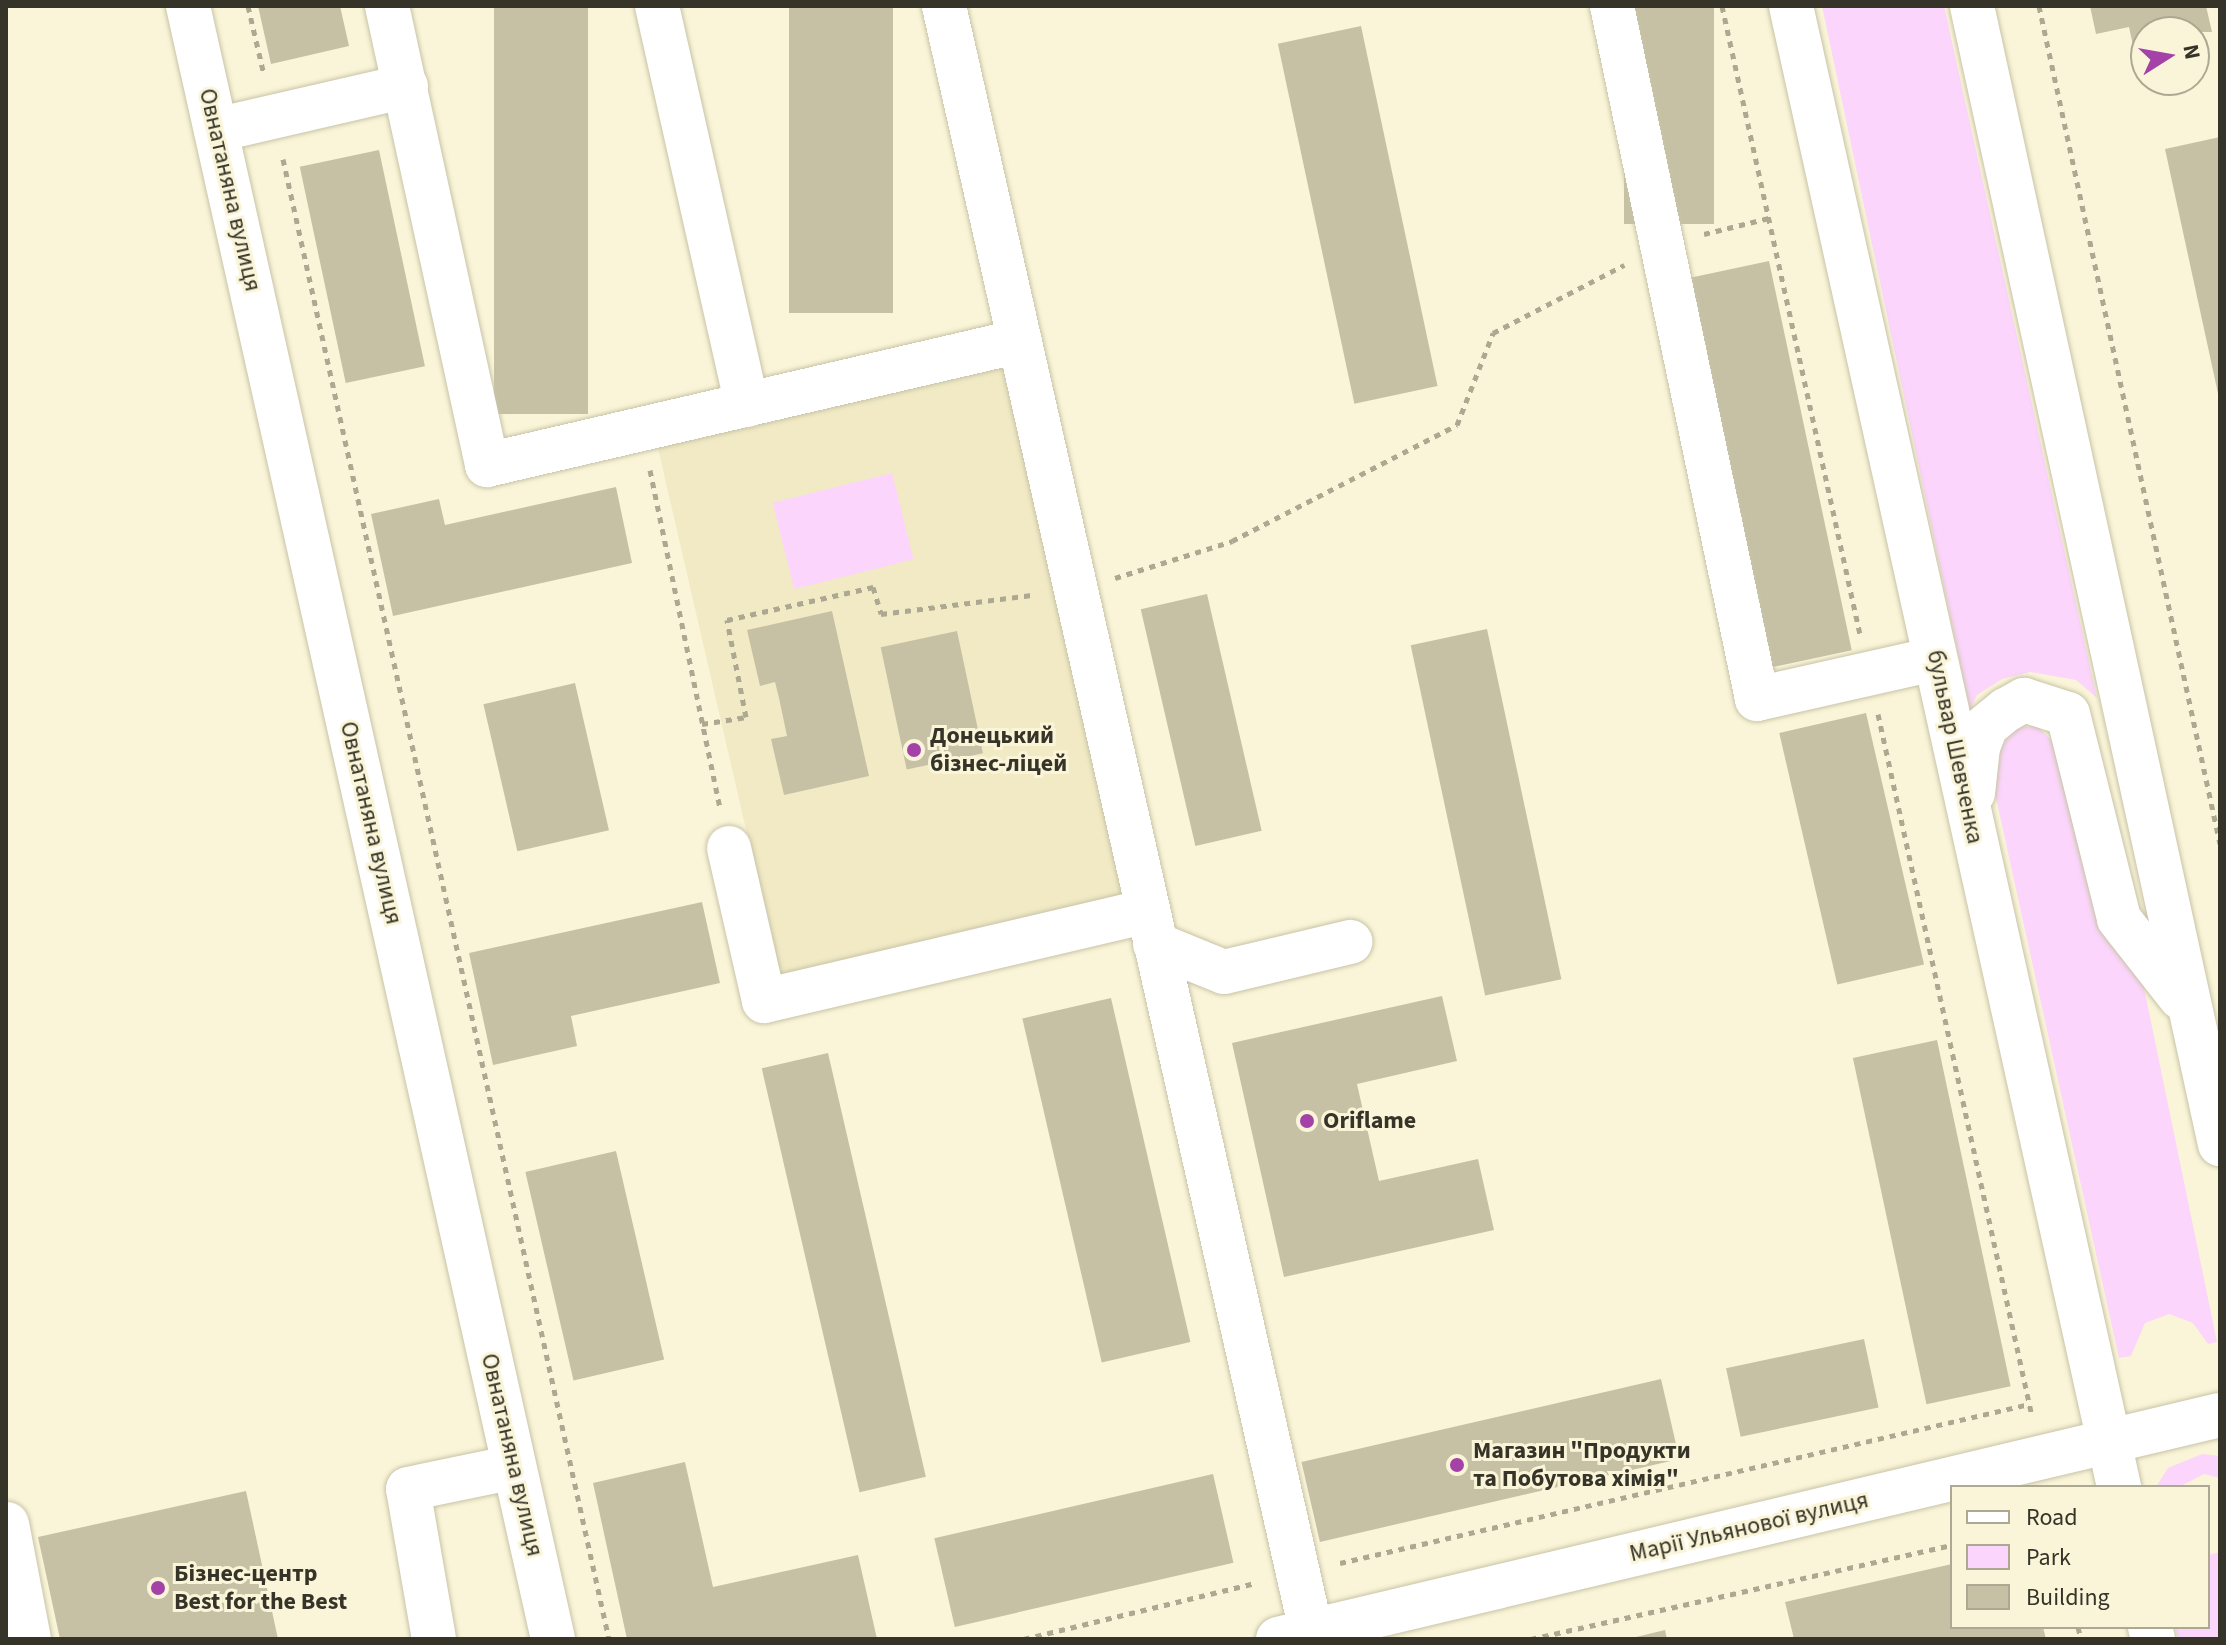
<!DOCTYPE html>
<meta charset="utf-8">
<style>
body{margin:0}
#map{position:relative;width:2226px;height:1645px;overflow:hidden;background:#faf5d8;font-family:"Source Sans 3",sans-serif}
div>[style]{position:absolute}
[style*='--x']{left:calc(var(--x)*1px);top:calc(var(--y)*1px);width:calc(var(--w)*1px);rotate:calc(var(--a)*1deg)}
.built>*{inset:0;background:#f1eac5;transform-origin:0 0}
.green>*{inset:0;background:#fbd5fb;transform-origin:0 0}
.building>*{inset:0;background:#c6c1a5;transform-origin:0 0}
.path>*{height:5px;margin-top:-2.5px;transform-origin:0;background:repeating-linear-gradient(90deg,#aca892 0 6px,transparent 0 12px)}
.roads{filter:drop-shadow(0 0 2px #c8c3a7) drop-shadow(0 0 2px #c8c3a7)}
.minor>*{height:44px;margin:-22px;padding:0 22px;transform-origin:22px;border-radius:22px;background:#fff}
.major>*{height:44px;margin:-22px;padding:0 22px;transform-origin:22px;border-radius:22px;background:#fff}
.dots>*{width:22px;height:22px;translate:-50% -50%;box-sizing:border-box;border:4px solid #faf5d8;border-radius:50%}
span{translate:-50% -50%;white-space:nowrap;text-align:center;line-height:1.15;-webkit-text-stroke:6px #faf5d8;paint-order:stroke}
.street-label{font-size:24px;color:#363429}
.poi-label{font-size:24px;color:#363429;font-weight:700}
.left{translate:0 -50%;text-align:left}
.frame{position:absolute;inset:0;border:8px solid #363429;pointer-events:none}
.legend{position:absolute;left:1950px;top:1485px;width:260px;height:144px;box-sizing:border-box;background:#faf5d8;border:2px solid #aca892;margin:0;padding:10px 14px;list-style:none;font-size:24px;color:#363429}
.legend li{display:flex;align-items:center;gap:16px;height:40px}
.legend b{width:40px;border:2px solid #aca892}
.north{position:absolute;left:2130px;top:16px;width:80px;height:80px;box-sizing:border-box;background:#faf5d8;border:2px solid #aca892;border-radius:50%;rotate:79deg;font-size:22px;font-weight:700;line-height:32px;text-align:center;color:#363429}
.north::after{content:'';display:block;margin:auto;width:28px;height:36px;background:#a442a8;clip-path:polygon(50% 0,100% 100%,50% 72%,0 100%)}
</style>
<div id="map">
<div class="built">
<div style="left:1022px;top:349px;width:576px;height:377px;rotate:77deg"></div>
</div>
<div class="green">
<div style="clip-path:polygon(1822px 6px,1944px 6px,2097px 698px,2076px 680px,2030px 672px,2002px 679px,1977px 695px,1970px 710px)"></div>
<div style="left:892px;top:473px;width:89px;height:123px;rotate:76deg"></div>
<div style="clip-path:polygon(2037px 726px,2069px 758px,2110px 944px,2142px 978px,2217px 1342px,2208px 1344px,2193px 1323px,2169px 1314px,2145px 1323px,2131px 1356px,2119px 1358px,1989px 766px,2015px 727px)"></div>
<div style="clip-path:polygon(2202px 1454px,2220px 1456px,2220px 1478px,2204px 1474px,2179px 1487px,2156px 1487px,2168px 1468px)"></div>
<div style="clip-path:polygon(2220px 1552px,2220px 1639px,2178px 1639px,2175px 1627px,2208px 1627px,2208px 1555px)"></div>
</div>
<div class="building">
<div style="clip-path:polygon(258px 6px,340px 6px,349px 46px,271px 64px)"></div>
<div style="left:494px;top:6px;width:94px;height:408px"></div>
<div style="left:789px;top:6px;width:104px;height:307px"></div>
<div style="left:1624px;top:6px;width:90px;height:218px"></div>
<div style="clip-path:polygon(2090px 6px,2206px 6px,2212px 32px,2146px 32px,2146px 47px,2134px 50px,2129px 27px,2096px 34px)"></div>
<div style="left:1361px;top:26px;width:368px;height:85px;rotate:78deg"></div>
<div style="clip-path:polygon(2220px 137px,2220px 398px,2219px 398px,2165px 149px)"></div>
<div style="left:379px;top:150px;width:221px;height:81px;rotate:78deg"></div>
<div style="left:1769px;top:261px;width:398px;height:90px;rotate:78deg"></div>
<div style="clip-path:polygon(616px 487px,632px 563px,393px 616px,371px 514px,439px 499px,445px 525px)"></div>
<div style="left:1207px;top:594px;width:243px;height:68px;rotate:77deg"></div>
<div style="clip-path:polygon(832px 611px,869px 776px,784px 795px,771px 739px,787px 736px,779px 698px,775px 682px,760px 686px,747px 630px)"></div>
<div style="left:1487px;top:629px;width:358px;height:78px;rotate:78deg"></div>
<div style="left:957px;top:631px;width:125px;height:78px;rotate:78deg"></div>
<div style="left:575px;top:683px;width:151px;height:94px;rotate:77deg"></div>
<div style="left:1866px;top:713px;width:258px;height:89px;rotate:77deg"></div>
<div style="clip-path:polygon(702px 902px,720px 983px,571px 1016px,577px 1046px,493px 1065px,469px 953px)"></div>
<div style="clip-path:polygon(1442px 996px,1457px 1061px,1357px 1084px,1379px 1181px,1478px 1159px,1494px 1230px,1284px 1277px,1232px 1043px)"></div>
<div style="left:1111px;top:998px;width:353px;height:91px;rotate:77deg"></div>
<div style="left:1937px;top:1040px;width:354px;height:86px;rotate:78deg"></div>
<div style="left:828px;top:1053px;width:435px;height:68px;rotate:77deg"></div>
<div style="left:616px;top:1151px;width:214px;height:93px;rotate:77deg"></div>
<div style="left:1864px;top:1339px;width:70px;height:141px;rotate:78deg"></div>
<div style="left:1661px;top:1379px;width:82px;height:369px;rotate:77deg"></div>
<div style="clip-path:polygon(685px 1462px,713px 1587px,858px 1555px,877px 1639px,627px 1639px,593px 1483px)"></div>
<div style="left:1213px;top:1474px;width:91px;height:286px;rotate:77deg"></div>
<div style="clip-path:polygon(246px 1491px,278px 1639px,60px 1639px,38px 1537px)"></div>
<div style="clip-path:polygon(1952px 1564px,1952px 1627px,2043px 1627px,2046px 1639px,1794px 1639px,1785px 1602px)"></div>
<div style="clip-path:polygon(1665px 1630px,1667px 1639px,1632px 1639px,1632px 1638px)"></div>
</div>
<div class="path">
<div style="--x:248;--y:6;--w:71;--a:76.9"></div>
<div style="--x:1722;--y:6;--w:643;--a:77.61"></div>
<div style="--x:2039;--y:6;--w:857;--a:77.81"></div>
<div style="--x:283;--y:159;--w:1515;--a:77.58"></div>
<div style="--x:1704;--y:234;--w:67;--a:-13.8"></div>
<div style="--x:650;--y:470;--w:345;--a:78.3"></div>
<div style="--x:1115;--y:578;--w:123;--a:-17.5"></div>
<div style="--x:1232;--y:541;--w:253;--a:-27.3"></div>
<div style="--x:1457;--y:425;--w:99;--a:-68.6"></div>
<div style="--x:1493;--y:333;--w:148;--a:-27.4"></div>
<div style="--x:1878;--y:714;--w:719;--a:77.63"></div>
<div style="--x:702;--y:724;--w:45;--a:-9"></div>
<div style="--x:746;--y:717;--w:99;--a:-101.1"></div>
<div style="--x:727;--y:620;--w:150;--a:-12.7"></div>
<div style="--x:873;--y:587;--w:28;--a:73"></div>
<div style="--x:881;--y:614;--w:152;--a:-7.2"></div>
<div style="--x:1340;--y:1563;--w:707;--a:-12.99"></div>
<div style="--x:2078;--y:1627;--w:12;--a:76"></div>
<div style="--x:1024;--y:1639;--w:239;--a:-13.6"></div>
<div style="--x:1531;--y:1639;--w:431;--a:-12.6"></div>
</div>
<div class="roads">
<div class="minor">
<div style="--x:188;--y:6;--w:1673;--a:77.4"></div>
<div style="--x:387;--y:6;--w:470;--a:77.7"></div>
<div style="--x:487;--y:465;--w:547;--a:-13.1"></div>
<div style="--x:657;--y:6;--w:409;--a:77.3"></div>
<div style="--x:944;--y:6;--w:1666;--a:77.27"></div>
<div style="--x:1612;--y:6;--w:708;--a:78.18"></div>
<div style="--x:1757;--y:699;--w:182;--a:-12.7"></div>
<div style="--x:216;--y:130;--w:195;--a:-13"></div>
<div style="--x:729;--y:848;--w:157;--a:77.1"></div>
<div style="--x:764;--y:1001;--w:394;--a:-13.2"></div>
<div style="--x:1155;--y:944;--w:74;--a:22.1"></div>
<div style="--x:1224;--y:972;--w:130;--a:-13.4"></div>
<div style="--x:7;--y:1524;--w:117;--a:79.2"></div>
<div style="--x:434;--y:1639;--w:152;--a:-99.8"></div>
<div style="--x:408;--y:1489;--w:108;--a:-11.7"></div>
<div style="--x:1278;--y:1639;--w:968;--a:-13.38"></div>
</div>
<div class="major">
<div style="--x:1791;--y:6;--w:1517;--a:77.51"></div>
<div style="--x:1972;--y:6;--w:1165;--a:77.71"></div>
<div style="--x:1973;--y:793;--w:46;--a:-83.8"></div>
<div style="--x:1978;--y:747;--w:22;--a:-69"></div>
<div style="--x:1986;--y:726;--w:26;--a:-39"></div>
<div style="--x:2006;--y:710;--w:21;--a:-29"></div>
<div style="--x:2024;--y:700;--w:46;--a:17.7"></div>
<div style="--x:2068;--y:714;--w:211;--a:76"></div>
<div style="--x:2119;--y:919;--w:100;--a:51.9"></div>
<div style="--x:2150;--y:1627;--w:12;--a:76"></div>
</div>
</div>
<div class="dots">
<div style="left:914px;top:750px;background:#a442a8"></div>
<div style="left:1307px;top:1121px;background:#a442a8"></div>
<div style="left:1457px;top:1465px;background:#a442a8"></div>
<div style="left:158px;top:1588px;background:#a442a8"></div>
</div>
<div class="street-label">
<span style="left:230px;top:190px;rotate:77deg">Овнатаняна вулиця</span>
<span style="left:1955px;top:747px;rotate:78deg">бульвар Шевченка</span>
<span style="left:371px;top:823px;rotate:77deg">Овнатаняна вулиця</span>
<span style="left:512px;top:1455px;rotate:77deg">Овнатаняна вулиця</span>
<span style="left:1749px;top:1527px;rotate:-13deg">Марії Ульянової вулиця</span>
</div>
<div class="poi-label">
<span class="left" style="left:930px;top:750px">Донецький<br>бізнес-ліцей</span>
<span class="left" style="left:1323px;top:1121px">Oriflame</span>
<span class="left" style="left:1473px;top:1465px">Магазин "Продукти<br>та Побутова хімія"</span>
<span class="left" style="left:174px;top:1588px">Бізнес-центр<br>Best for the Best</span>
</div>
<div class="frame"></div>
<ul class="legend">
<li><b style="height:10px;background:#fff"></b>Road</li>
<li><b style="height:22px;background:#fbd5fb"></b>Park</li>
<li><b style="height:22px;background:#c6c1a5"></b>Building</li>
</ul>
<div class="north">N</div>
</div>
